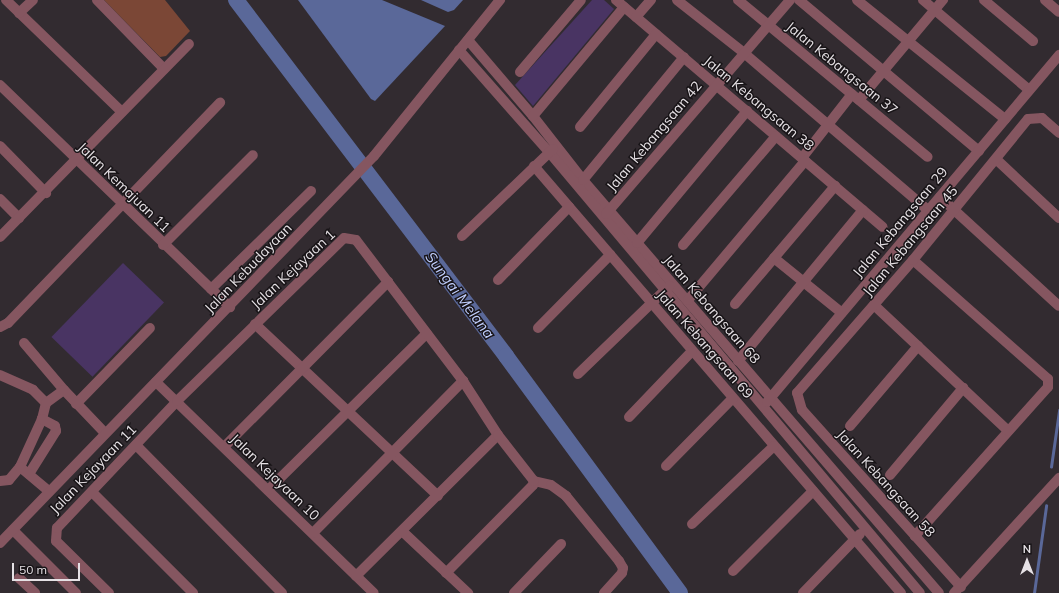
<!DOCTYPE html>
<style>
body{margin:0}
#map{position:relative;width:1059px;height:593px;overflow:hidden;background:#322b30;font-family:Mulish,sans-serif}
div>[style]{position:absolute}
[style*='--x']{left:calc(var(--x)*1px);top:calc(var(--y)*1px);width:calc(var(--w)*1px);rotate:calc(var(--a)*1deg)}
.green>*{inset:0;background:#7b4736}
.water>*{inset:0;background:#5a6899}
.stream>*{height:2.5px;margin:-1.25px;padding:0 1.25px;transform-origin:1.25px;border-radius:1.25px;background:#5a6899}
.river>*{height:16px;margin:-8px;padding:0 8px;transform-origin:8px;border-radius:8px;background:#5a6899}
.building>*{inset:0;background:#493463;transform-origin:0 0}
.minor>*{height:10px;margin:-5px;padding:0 5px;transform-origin:5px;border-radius:5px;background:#855660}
span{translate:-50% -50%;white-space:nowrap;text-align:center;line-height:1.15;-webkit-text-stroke:3px #181417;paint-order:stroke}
.street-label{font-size:14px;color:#e6e1e5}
.water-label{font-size:15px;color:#c0cefc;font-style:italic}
.north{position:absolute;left:1007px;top:541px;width:40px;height:40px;-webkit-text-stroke:3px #181417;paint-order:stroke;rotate:0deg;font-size:11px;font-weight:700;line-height:16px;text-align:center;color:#e6e1e5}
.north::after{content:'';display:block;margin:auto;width:14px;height:18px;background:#e6e1e5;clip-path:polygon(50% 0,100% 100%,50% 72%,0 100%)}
.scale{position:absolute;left:12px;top:563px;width:68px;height:18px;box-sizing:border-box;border:2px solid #e6e1e5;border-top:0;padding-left:5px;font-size:12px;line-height:14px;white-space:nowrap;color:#e6e1e5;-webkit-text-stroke:3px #181417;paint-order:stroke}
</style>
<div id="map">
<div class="green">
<div style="clip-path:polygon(104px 0,165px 0,190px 31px,166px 56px,160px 57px)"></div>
</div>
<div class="water">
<div style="clip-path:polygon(298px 0,382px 0,445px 26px,375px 101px,371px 99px)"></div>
<div style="clip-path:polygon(421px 0,463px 0,454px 10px,448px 12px)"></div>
</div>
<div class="stream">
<div style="--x:1051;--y:467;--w:57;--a:-81.9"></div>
<div style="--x:1034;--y:593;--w:88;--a:-82.1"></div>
</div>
<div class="river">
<div style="--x:236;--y:0;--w:447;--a:52.8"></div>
<div style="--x:506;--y:356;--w:294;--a:53.7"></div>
</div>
<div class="building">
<div style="clip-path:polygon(592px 0,604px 0,614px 9px,533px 106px,515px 85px)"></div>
<div style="left:123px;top:263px;width:57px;height:103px;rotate:44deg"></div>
</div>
<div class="minor">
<div style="--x:6;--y:0;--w:161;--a:44"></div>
<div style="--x:97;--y:0;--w:96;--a:45.8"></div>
<div style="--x:616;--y:0;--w:350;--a:40.4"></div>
<div style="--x:677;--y:0;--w:85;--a:38.3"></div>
<div style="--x:744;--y:53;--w:242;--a:40.5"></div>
<div style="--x:738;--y:0;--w:246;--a:39.6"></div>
<div style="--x:799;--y:0;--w:235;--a:40"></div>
<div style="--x:857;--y:0;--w:190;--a:38.8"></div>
<div style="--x:923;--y:0;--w:139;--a:40.3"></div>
<div style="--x:984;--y:0;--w:64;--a:39.9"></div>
<div style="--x:1045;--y:0;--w:18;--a:41"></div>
<div style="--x:19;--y:13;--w:19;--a:-43"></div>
<div style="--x:636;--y:17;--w:23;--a:-49"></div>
<div style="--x:468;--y:40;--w:100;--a:49.5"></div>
<div style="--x:533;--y:116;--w:81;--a:52"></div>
<div style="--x:583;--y:180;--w:545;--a:49.24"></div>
<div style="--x:459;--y:50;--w:136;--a:48.6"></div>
<div style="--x:549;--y:152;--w:576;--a:49.93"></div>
<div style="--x:520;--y:72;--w:94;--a:-49.7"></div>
<div style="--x:0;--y:85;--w:320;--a:44"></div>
<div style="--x:859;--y:100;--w:131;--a:-50"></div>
<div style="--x:533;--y:116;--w:142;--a:-50.1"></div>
<div style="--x:580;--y:127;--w:120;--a:-50.7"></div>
<div style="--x:0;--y:146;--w:66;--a:45.6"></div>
<div style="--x:802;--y:158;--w:81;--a:-52"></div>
<div style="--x:997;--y:160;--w:85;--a:43.1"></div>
<div style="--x:534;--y:166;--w:563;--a:49.32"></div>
<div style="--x:583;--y:180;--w:159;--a:-50.6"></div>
<div style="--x:940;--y:197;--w:161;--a:42.5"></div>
<div style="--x:0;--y:199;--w:27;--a:45"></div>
<div style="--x:606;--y:214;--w:282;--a:-49.3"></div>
<div style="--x:462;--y:236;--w:126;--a:-43.7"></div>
<div style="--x:0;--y:237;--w:270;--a:-45.6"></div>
<div style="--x:637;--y:243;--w:172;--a:-50.2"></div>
<div style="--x:163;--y:245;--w:127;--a:-45"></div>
<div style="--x:683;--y:245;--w:143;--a:-49.5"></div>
<div style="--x:774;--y:258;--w:87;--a:39"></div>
<div style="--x:913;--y:260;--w:180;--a:41.4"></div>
<div style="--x:1048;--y:379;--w:8;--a:90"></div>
<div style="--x:1048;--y:387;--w:200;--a:131.8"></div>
<div style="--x:498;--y:280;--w:102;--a:-45.8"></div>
<div style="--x:211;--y:289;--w:140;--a:-44.4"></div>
<div style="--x:688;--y:300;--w:182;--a:-49.9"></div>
<div style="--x:735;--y:304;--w:155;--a:-49.7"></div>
<div style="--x:874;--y:305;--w:184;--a:43.2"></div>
<div style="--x:255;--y:324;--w:251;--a:43.2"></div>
<div style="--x:0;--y:327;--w:9;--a:-27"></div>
<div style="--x:8;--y:323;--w:306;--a:-46.1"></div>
<div style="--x:538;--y:328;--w:103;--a:-45.4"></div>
<div style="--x:24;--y:343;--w:62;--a:49.6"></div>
<div style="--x:738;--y:361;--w:196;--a:-50.4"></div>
<div style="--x:578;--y:374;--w:127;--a:-44"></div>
<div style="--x:0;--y:375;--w:36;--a:24"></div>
<div style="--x:33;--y:390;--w:18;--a:45"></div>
<div style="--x:46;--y:403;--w:16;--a:104"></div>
<div style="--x:42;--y:419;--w:53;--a:114.6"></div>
<div style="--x:156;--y:382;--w:303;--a:44.1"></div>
<div style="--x:767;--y:402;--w:454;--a:-49.9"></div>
<div style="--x:46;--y:403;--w:22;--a:-36"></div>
<div style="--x:64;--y:390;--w:59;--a:46.4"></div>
<div style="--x:76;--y:404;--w:106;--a:-45.8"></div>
<div style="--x:629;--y:417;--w:91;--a:-46.3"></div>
<div style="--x:850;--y:426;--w:105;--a:-49.6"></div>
<div style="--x:136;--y:445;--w:208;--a:45.4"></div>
<div style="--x:224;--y:447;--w:233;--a:-45.2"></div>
<div style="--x:666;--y:466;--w:95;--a:-45.4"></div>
<div style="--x:29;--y:474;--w:51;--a:-57.9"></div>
<div style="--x:56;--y:431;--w:5;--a:-101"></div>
<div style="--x:55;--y:426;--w:15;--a:-152"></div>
<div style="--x:890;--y:475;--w:114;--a:-50"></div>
<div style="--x:0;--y:481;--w:9;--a:-6"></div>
<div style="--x:9;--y:480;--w:17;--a:-50"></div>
<div style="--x:20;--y:467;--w:38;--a:40"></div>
<div style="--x:534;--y:481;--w:17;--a:13"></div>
<div style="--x:551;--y:485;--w:19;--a:36"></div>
<div style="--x:566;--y:496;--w:84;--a:50.8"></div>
<div style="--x:619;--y:561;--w:8;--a:60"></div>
<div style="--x:623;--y:568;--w:5;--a:101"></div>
<div style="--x:622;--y:573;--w:27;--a:132"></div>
<div style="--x:268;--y:490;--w:223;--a:-44.6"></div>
<div style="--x:92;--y:492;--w:143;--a:45"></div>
<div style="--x:692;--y:524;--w:113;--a:-43.6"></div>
<div style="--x:13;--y:530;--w:89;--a:45"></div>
<div style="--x:402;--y:531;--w:91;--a:43.2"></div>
<div style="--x:313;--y:533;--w:214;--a:-45.4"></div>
<div style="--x:0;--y:543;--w:538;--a:-45.98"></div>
<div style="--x:374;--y:156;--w:201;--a:-51.1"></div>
<div style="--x:733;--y:571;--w:113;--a:-45"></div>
<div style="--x:446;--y:573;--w:124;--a:-45.3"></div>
<div style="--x:533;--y:485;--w:4;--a:-76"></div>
<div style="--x:356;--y:576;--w:200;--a:-44.8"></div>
<div style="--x:19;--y:578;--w:22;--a:43"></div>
<div style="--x:961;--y:587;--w:238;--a:-131.9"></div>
<div style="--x:802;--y:410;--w:18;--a:-106"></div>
<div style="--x:797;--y:393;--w:176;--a:-48.9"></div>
<div style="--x:913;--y:260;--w:182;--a:-50.8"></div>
<div style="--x:1028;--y:119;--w:14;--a:-4"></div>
<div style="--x:1042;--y:118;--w:23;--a:41"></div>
<div style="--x:109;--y:593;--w:74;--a:-135.5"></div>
<div style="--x:56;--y:541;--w:13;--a:-86"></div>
<div style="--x:57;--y:528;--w:175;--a:-46.6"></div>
<div style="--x:177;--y:401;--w:233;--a:-44.3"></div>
<div style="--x:344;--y:238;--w:12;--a:9"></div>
<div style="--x:356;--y:240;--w:177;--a:52.8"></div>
<div style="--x:463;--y:381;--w:64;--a:57.1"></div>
<div style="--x:498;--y:435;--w:58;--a:52"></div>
<div style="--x:514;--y:593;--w:68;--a:-46.2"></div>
<div style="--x:803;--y:593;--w:82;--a:-46"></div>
<div style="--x:954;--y:593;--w:156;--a:-47.6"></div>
</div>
<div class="street-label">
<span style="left:842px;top:68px;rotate:39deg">Jalan Kebangsaan 37</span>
<span style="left:759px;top:103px;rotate:40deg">Jalan Kebangsaan 38</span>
<span style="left:654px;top:136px;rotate:-50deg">Jalan Kebangsaan 42</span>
<span style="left:124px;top:187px;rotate:44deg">Jalan Kemajuan 11</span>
<span style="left:900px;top:222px;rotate:-50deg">Jalan Kebangsaan 29</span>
<span style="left:910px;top:241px;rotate:-50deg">Jalan Kebangsaan 45</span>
<span style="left:248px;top:268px;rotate:-46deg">Jalan Kebudayaan</span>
<span style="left:293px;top:269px;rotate:-43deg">Jalan Kejayaan 1</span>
<span style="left:712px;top:309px;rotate:49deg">Jalan Kebangsaan 68</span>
<span style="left:705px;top:344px;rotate:49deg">Jalan Kebangsaan 69</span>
<span style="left:93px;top:469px;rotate:-46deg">Jalan Kejayaan 11</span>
<span style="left:275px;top:477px;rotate:44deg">Jalan Kejayaan 10</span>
<span style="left:886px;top:483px;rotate:48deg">Jalan Kebangsaan 58</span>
</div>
<div class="water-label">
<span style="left:460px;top:295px;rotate:53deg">Sungai Melana</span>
</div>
<div class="north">N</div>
<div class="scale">50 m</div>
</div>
